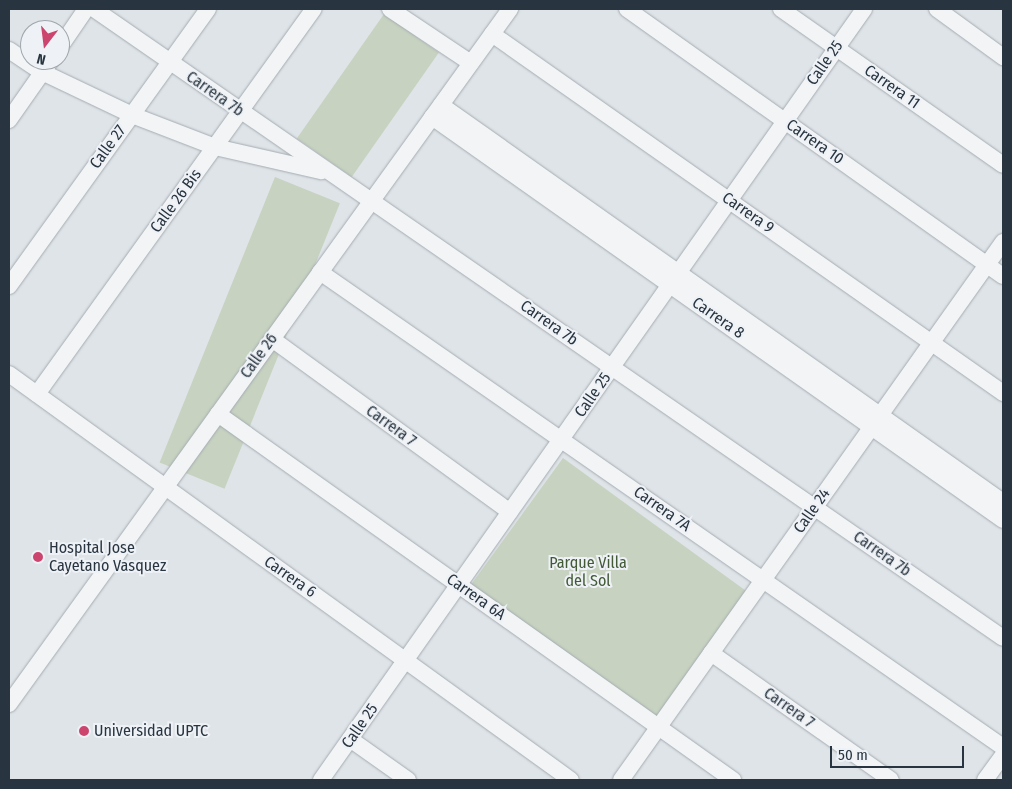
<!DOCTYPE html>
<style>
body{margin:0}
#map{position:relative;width:1012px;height:789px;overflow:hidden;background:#dfe4e8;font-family:"Fira Sans Condensed",sans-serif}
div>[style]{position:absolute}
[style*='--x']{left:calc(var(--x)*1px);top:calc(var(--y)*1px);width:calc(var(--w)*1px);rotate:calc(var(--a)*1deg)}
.green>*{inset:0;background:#c7d2c0;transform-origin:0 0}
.roads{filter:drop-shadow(0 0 1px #a4acb2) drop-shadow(0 0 1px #a4acb2)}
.minor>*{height:16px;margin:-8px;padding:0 8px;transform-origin:8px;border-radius:8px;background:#f2f4f6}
.dots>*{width:14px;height:14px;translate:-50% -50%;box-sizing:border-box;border:2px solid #eef2f6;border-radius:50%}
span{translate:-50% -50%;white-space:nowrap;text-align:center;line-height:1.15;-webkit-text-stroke:4px #eef2f6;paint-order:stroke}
.street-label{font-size:16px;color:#28343f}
.poi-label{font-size:16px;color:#28343f}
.left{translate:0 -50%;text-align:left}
.park-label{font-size:16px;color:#425a36}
.frame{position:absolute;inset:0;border:10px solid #28343f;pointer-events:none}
.north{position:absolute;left:20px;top:20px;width:50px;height:50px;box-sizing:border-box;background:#eef2f6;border:1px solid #9fa6ad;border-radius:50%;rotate:195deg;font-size:14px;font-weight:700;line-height:20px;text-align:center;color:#28343f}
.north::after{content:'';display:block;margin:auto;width:18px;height:22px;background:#cc456e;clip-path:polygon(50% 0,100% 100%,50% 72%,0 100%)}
.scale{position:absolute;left:830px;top:746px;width:134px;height:22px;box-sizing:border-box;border:2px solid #28343f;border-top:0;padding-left:6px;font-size:15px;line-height:18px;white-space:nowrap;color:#28343f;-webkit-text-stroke:4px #eef2f6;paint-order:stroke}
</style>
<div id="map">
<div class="green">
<div style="left:384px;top:14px;width:67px;height:152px;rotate:35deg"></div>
<div style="left:275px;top:177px;width:70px;height:308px;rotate:22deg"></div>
<div style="left:563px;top:458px;width:229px;height:156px;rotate:36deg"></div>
</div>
<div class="roads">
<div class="minor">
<div style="--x:94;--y:9;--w:1105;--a:34.68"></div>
<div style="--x:390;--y:9;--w:97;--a:33.7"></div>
<div style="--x:627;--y:9;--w:461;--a:35.4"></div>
<div style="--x:781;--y:9;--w:271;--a:35.1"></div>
<div style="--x:937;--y:9;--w:82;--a:36"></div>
<div style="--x:492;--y:34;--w:625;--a:35.09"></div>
<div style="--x:60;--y:47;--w:46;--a:-55.6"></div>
<div style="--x:9;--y:50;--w:40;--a:34"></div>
<div style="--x:42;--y:72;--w:100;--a:25.5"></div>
<div style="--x:132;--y:115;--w:89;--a:21.1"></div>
<div style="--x:215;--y:147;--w:109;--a:12.8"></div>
<div style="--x:441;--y:105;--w:688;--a:35.24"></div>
<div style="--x:432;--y:117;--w:699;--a:35.21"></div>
<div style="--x:9;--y:120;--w:73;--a:-55"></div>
<div style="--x:320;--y:272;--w:832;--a:34.82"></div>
<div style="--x:9;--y:286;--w:341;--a:-54.3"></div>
<div style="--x:272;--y:339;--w:294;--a:36"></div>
<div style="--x:9;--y:374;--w:693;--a:35.85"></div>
<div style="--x:37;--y:394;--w:474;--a:-54.3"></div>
<div style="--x:218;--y:414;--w:632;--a:35.4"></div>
<div style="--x:711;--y:653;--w:220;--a:35.2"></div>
<div style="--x:9;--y:704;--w:857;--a:-54.21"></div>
<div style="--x:350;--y:739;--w:71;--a:35.3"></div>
<div style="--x:321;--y:780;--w:943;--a:-54.84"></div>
<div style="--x:621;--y:780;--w:660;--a:-54.62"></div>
<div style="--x:985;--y:780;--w:31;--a:-54"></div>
</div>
</div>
<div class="dots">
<div style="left:38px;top:557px;background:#cc456e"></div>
<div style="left:84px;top:731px;background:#cc456e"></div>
</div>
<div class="street-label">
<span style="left:825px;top:63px;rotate:-55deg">Calle 25</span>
<span style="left:892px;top:87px;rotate:35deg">Carrera 11</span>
<span style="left:215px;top:94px;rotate:35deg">Carrera 7b</span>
<span style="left:815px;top:142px;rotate:35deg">Carrera 10</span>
<span style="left:108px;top:147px;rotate:-54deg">Calle 27</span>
<span style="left:176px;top:201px;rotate:-54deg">Calle 26 Bis</span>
<span style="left:748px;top:213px;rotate:35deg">Carrera 9</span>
<span style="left:718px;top:318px;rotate:35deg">Carrera 8</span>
<span style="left:549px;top:323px;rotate:35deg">Carrera 7b</span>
<span style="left:259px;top:356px;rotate:-54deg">Calle 26</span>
<span style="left:593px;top:395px;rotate:-55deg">Calle 25</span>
<span style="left:391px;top:426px;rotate:36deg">Carrera 7</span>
<span style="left:662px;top:509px;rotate:35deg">Carrera 7A</span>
<span style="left:812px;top:511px;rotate:-55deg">Calle 24</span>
<span style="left:882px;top:554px;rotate:35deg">Carrera 7b</span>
<span style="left:290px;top:577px;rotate:35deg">Carrera 6</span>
<span style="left:476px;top:597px;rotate:35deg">Carrera 6A</span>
<span style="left:789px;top:708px;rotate:35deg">Carrera 7</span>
<span style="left:360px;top:726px;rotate:-55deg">Calle 25</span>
</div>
<div class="poi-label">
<span class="left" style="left:49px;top:557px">Hospital Jose<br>Cayetano Vasquez</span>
<span class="left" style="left:94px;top:731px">Universidad UPTC</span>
</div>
<div class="park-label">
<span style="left:588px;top:572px">Parque Villa<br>del Sol</span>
</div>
<div class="frame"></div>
<div class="north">N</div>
<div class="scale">50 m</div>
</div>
